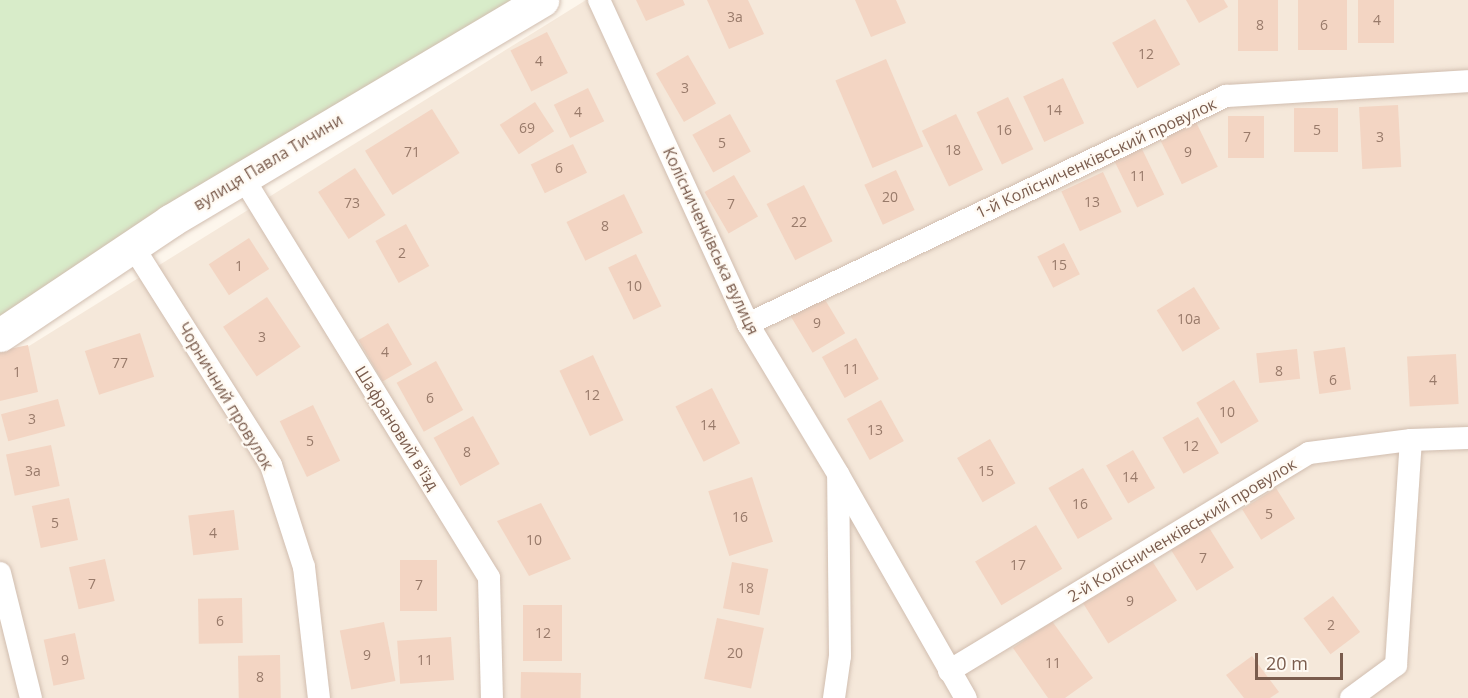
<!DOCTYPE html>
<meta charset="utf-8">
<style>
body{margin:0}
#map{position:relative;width:1468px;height:698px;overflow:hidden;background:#fdf6ec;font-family:"Open Sans",sans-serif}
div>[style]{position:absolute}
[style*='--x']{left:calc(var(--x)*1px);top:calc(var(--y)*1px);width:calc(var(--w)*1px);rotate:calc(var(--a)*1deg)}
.residential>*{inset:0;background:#f5e8da}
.green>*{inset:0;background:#d8ecc9}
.building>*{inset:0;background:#f3d5c3;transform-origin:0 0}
.roads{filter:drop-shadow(0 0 2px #d1beb0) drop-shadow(0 0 2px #d1beb0)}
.minor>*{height:22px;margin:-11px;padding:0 11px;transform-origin:11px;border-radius:11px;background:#fff}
.secondary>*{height:33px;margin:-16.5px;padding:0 16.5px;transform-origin:16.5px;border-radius:16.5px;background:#fff}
span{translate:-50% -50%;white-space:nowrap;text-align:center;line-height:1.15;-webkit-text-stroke:4.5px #fffaf3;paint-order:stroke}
.number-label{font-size:14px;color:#987a6a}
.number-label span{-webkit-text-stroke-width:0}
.street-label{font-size:16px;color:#7a5c4d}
.scale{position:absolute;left:1255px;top:653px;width:88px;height:27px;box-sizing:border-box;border:3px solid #7a5c4d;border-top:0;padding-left:8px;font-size:18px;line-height:21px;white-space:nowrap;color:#7a5c4d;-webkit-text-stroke:4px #fffaf3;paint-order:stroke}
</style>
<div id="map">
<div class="residential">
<div style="clip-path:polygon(586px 0,1468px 0,1468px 698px,0 698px,0 364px)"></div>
</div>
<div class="green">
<div style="clip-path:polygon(0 0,542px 0,0 330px)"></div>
</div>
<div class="building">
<div style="clip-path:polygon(636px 0,683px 0,685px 5px,646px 21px)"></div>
<div style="clip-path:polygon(707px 0,748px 0,764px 34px,729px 49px)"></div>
<div style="clip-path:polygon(855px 0,896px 0,906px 23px,871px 37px)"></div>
<div style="clip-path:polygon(1186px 0,1224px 0,1228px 7px,1199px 23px)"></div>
<div style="left:1238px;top:0;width:40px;height:51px"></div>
<div style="left:1298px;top:0;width:49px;height:50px"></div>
<div style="left:1358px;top:0;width:36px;height:43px"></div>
<div style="left:1155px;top:19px;width:52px;height:49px;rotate:61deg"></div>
<div style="left:547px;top:32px;width:46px;height:41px;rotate:63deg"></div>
<div style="left:688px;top:55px;width:56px;height:37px;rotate:60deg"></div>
<div style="left:886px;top:59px;width:95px;height:55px;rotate:67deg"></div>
<div style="left:1063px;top:78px;width:50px;height:44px;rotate:65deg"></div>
<div style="left:588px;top:88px;width:37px;height:38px;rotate:64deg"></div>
<div style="left:1008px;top:97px;width:58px;height:35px;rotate:64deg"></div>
<div style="left:535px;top:102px;width:35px;height:42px;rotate:57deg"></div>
<div style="left:1398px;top:105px;width:62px;height:39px;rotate:87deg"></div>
<div style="left:1294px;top:108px;width:44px;height:44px"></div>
<div style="left:432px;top:109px;width:52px;height:79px;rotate:58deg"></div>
<div style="left:730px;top:114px;width:43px;height:43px;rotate:61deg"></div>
<div style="left:956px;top:114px;width:62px;height:38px;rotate:64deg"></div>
<div style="left:1228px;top:116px;width:36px;height:42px"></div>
<div style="left:1195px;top:120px;width:52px;height:40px;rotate:64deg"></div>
<div style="left:573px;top:144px;width:32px;height:47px;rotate:64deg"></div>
<div style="left:1140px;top:145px;width:55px;height:30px;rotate:64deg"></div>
<div style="left:355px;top:168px;width:56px;height:44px;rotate:57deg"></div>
<div style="left:896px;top:170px;width:44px;height:35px;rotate:65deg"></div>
<div style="left:1103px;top:172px;width:44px;height:46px;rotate:65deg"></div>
<div style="left:734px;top:175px;width:48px;height:34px;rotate:60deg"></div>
<div style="left:804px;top:185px;width:63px;height:42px;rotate:63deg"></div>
<div style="left:624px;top:194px;width:43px;height:64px;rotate:64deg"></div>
<div style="left:406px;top:224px;width:48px;height:35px;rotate:61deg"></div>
<div style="left:249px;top:238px;width:37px;height:48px;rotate:57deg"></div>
<div style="left:1064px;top:243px;width:35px;height:30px;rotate:63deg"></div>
<div style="left:636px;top:254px;width:58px;height:31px;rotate:64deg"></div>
<div style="left:1194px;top:287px;width:49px;height:44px;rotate:58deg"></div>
<div style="left:821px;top:293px;width:47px;height:38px;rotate:59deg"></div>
<div style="left:267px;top:297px;width:60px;height:53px;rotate:56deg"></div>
<div style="left:388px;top:323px;width:48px;height:34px;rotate:60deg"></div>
<div style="left:140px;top:333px;width:46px;height:58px;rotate:72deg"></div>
<div style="left:856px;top:338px;width:47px;height:39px;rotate:61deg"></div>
<div style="clip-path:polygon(28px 345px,38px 392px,0 401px,0 351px)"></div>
<div style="left:1345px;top:347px;width:43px;height:32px;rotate:82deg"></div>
<div style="left:1297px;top:349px;width:30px;height:41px;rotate:84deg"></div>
<div style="left:1456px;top:354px;width:50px;height:49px;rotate:87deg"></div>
<div style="left:593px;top:355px;width:72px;height:37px;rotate:65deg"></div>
<div style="left:436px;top:361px;width:56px;height:45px;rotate:61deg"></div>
<div style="left:1234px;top:380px;width:48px;height:44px;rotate:59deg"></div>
<div style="left:712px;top:388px;width:62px;height:41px;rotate:63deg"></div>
<div style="left:58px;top:399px;width:28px;height:59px;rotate:75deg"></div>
<div style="left:881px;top:400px;width:47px;height:39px;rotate:61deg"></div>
<div style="left:313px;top:405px;width:62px;height:37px;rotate:64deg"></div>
<div style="left:473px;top:416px;width:55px;height:45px;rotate:61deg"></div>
<div style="left:1198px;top:417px;width:42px;height:41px;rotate:60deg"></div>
<div style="left:990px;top:439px;width:51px;height:38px;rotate:60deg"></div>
<div style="left:51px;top:445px;width:42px;height:46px;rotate:78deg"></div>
<div style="left:1133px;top:450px;width:44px;height:31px;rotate:60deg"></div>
<div style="left:1083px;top:468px;width:59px;height:40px;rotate:60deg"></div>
<div style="left:752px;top:477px;width:68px;height:46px;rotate:72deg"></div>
<div style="left:1276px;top:488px;width:36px;height:40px;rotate:58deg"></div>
<div style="left:69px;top:498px;width:43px;height:38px;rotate:78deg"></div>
<div style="clip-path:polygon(541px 503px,571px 559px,529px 576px,497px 521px)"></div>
<div style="left:234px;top:510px;width:40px;height:46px;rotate:83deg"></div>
<div style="left:1036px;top:525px;width:51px;height:71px;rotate:59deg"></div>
<div style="left:1208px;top:526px;width:49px;height:44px;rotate:58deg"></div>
<div style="left:105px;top:559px;width:43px;height:37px;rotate:77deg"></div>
<div style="left:1151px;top:559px;width:49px;height:81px;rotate:58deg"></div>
<div style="left:400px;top:560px;width:37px;height:51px"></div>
<div style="left:732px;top:562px;width:37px;height:47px;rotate:11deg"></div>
<div style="left:1333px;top:596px;width:45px;height:37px;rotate:53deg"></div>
<div style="left:242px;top:598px;width:45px;height:44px;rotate:89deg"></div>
<div style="left:523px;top:605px;width:39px;height:56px"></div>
<div style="left:717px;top:618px;width:48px;height:62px;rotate:12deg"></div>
<div style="clip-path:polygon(1052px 621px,1093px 678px,1065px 698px,1048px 698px,1013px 648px)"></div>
<div style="left:384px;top:622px;width:60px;height:45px;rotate:79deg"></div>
<div style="left:75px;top:633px;width:47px;height:32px;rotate:78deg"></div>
<div style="left:451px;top:637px;width:43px;height:54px;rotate:86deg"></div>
<div style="left:280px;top:655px;width:43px;height:42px;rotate:89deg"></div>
<div style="clip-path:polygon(1252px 656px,1279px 692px,1270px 698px,1244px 698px,1226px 675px)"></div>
<div style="left:521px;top:672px;width:60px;height:26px;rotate:1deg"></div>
</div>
<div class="roads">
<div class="minor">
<div style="--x:599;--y:0;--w:357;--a:65.3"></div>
<div style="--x:748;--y:324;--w:175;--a:59"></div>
<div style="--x:838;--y:474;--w:258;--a:60.3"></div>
<div style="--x:242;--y:176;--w:472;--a:58.4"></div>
<div style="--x:489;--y:578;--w:120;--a:88.6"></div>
<div style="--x:132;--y:245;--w:260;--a:57.7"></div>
<div style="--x:271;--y:465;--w:107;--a:72.1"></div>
<div style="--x:304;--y:567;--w:132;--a:83.5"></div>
<div style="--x:748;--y:324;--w:530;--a:-25.5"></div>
<div style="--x:1226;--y:96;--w:242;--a:-3.5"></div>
<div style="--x:0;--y:573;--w:129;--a:76.1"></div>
<div style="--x:949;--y:671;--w:421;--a:-31.2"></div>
<div style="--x:1309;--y:453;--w:103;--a:-7.3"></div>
<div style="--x:1411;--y:440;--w:57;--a:-2"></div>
<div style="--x:834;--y:698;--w:42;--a:-81.9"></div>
<div style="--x:840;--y:656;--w:178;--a:-90.6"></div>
<div style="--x:1351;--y:698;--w:56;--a:-36.3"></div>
<div style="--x:1396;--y:665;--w:225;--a:-86.2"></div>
</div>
<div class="secondary">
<div style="--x:0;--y:335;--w:205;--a:-33.8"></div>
<div style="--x:170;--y:221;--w:433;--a:-30.7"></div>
</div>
</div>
<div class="number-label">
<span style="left:735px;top:17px">3а</span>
<span style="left:1377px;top:20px">4</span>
<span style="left:1260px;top:25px">8</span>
<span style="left:1324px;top:25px">6</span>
<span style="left:1146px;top:54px">12</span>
<span style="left:539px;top:61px">4</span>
<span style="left:685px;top:88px">3</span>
<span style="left:1054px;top:110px">14</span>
<span style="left:578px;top:112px">4</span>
<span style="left:527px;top:128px">69</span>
<span style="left:1004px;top:130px">16</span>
<span style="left:1317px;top:130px">5</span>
<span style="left:1247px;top:137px">7</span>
<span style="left:1380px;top:137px">3</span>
<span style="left:722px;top:143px">5</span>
<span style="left:953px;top:150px">18</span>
<span style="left:412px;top:152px">71</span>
<span style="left:1188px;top:152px">9</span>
<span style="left:559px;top:168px">6</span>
<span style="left:1138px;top:176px">11</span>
<span style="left:890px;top:197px">20</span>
<span style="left:1092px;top:202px">13</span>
<span style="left:352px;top:203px">73</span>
<span style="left:731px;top:204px">7</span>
<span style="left:799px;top:222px">22</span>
<span style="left:605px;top:226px">8</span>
<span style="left:402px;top:253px">2</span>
<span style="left:1059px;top:265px">15</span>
<span style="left:239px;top:266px">1</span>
<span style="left:634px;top:286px">10</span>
<span style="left:1189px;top:319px">10а</span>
<span style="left:817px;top:323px">9</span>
<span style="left:262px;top:337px">3</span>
<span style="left:385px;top:352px">4</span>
<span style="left:120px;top:363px">77</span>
<span style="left:851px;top:369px">11</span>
<span style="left:1279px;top:371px">8</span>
<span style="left:17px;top:372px">1</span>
<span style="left:1333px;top:380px">6</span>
<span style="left:1433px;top:380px">4</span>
<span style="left:592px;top:395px">12</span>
<span style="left:430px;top:398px">6</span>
<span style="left:1227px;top:412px">10</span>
<span style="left:32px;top:419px">3</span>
<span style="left:708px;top:425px">14</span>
<span style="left:875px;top:430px">13</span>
<span style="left:310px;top:441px">5</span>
<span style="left:1191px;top:446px">12</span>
<span style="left:467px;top:452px">8</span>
<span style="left:33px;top:471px">3а</span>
<span style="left:986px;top:471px">15</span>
<span style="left:1130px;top:477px">14</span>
<span style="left:1080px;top:504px">16</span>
<span style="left:1269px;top:514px">5</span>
<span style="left:740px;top:517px">16</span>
<span style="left:55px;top:523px">5</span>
<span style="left:213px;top:533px">4</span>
<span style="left:534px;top:540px">10</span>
<span style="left:1203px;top:558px">7</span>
<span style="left:1018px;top:565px">17</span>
<span style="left:92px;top:584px">7</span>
<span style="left:419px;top:585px">7</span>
<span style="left:746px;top:588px">18</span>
<span style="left:1130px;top:601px">9</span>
<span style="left:220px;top:621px">6</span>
<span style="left:1331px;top:625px">2</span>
<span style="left:543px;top:633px">12</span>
<span style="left:735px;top:653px">20</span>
<span style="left:367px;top:655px">9</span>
<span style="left:65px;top:660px">9</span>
<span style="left:425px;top:660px">11</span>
<span style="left:1053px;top:663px">11</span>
<span style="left:260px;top:677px">8</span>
</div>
<div class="street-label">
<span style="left:1096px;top:158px;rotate:-25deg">1-й Колісниченківський провулок</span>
<span style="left:268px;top:162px;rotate:-31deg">вулиця Павла Тичини</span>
<span style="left:711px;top:241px;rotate:65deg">Колісниченківська вулиця</span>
<span style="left:226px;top:396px;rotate:59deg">Чорничний провулок</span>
<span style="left:397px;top:428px;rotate:58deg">Шафрановий в'їзд</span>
<span style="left:1182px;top:530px;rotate:-31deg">2-й Колісниченківський провулок</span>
</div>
<div class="scale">20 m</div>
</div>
